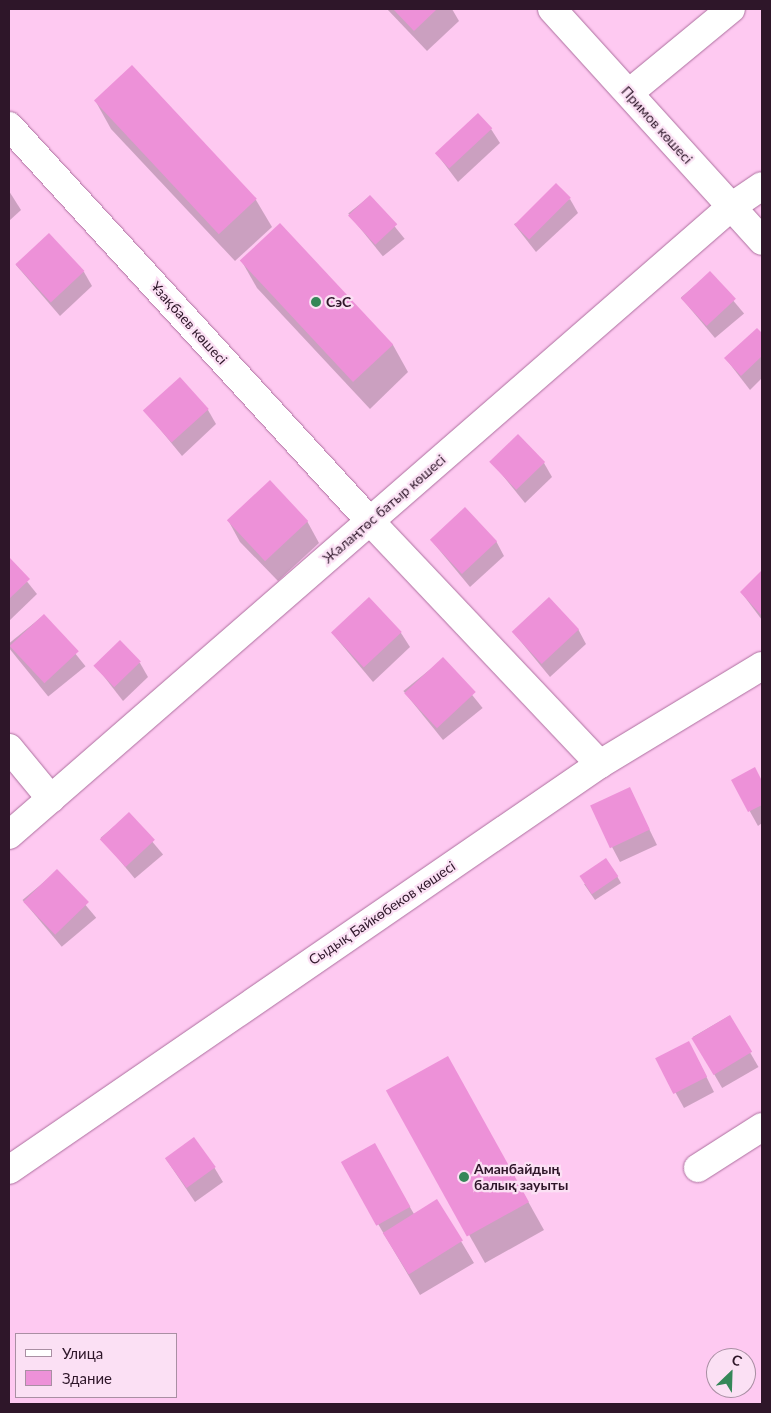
<!DOCTYPE html>
<meta charset="utf-8">
<style>
body{margin:0}
#map{position:relative;width:771px;height:1413px;overflow:hidden;background:#fec9f1;font-family:Lato,sans-serif}
div>[style]{position:absolute}
[style*='--x']{left:calc(var(--x)*1px);top:calc(var(--y)*1px);width:calc(var(--w)*1px);rotate:calc(var(--a)*1deg)}
.shadow>*{inset:0;background:#0003;transform-origin:0 0}
.building>*{inset:0;background:#ed91d8;transform-origin:0 0}
.roads{filter:drop-shadow(0 0 1px #ac6f9e) drop-shadow(0 0 1px #ac6f9e)}
.minor>*{height:28px;margin:-14px;padding:0 14px;transform-origin:14px;border-radius:14px;background:#fff}
.dots>*{width:14px;height:14px;translate:-50% -50%;box-sizing:border-box;border:2px solid #fbe0f4;border-radius:50%}
span{translate:-50% -50%;white-space:nowrap;text-align:center;line-height:1.15;-webkit-text-stroke:4.5px #fbe0f4;paint-order:stroke}
.street-label{font-size:14px;color:#2e1629}
.poi-label{font-size:14px;color:#2e1629;font-weight:700}
.left{translate:0 -50%;text-align:left}
.frame{position:absolute;inset:0;border:10px solid #2e1629;pointer-events:none}
.legend{position:absolute;left:15px;top:1333px;width:162px;height:65px;box-sizing:border-box;background:#fbe0f4;border:1px solid #a98fa3;margin:0;padding:6px 9px;list-style:none;font-size:15px;color:#2e1629}
.legend li{display:flex;align-items:center;gap:10px;height:25px}
.legend b{width:25px;border:1px solid #a98fa3}
.north{position:absolute;left:706px;top:1348px;width:50px;height:50px;box-sizing:border-box;background:#fbe0f4;border:1px solid #a98fa3;border-radius:50%;rotate:24deg;font-size:14px;font-weight:700;line-height:20px;text-align:center;color:#2e1629}
.north::after{content:'';display:block;margin:auto;width:18px;height:22px;background:#358758;clip-path:polygon(50% 0,100% 100%,50% 72%,0 100%)}
</style>
<div id="map">
<div class="shadow">
<div style="clip-path:polygon(387px 9px,452px 9px,459px 21px,427px 51px)"></div>
<div style="clip-path:polygon(96px 102px,256px 200px,272px 227px,235px 261px,111px 129px)"></div>
<div style="clip-path:polygon(491px 129px,500px 143px,458px 182px,436px 153px)"></div>
<div style="clip-path:polygon(9px 191px,21px 210px,9px 221px)"></div>
<div style="left:370px;top:196px;width:55px;height:28px;rotate:51deg"></div>
<div style="clip-path:polygon(570px 199px,578px 213px,536px 252px,514px 224px)"></div>
<div style="clip-path:polygon(241px 260px,393px 345px,408px 372px,370px 409px,257px 288px)"></div>
<div style="clip-path:polygon(16px 265px,84px 272px,92px 286px,60px 316px)"></div>
<div style="left:710px;top:273px;width:53px;height:38px;rotate:50deg"></div>
<div style="clip-path:polygon(757px 330px,762px 335px,762px 378px,750px 390px,726px 359px)"></div>
<div style="clip-path:polygon(208px 410px,216px 424px,182px 456px,145px 411px)"></div>
<div style="clip-path:polygon(491px 461px,544px 463px,552px 477px,525px 503px)"></div>
<div style="clip-path:polygon(228px 520px,307px 521px,319px 543px,278px 581px,240px 542px)"></div>
<div style="clip-path:polygon(431px 540px,496px 541px,504px 556px,470px 587px)"></div>
<div style="clip-path:polygon(9px 559px,37px 594px,9px 621px)"></div>
<div style="clip-path:polygon(762px 572px,762px 620px,741px 592px)"></div>
<div style="left:44px;top:615px;width:66px;height:48px;rotate:51deg"></div>
<div style="clip-path:polygon(578px 629px,586px 644px,550px 677px,513px 632px)"></div>
<div style="clip-path:polygon(332px 633px,401px 633px,410px 647px,373px 682px)"></div>
<div style="left:443px;top:659px;width:63px;height:51px;rotate:51deg"></div>
<div style="clip-path:polygon(140px 663px,148px 677px,123px 701px,95px 665px)"></div>
<div style="clip-path:polygon(755px 769px,762px 782px,762px 823px,758px 826px,733px 781px)"></div>
<div style="clip-path:polygon(629px 788px,657px 845px,620px 862px,612px 847px)"></div>
<div style="left:129px;top:814px;width:53px;height:37px;rotate:50deg"></div>
<div style="left:57px;top:871px;width:61px;height:45px;rotate:50deg"></div>
<div style="clip-path:polygon(617px 876px,621px 883px,595px 900px,584px 884px)"></div>
<div style="left:729px;top:1016px;width:59px;height:42px;rotate:60deg"></div>
<div style="clip-path:polygon(697px 1058px,714px 1092px,684px 1108px,657px 1059px)"></div>
<div style="clip-path:polygon(463px 1085px,544px 1230px,485px 1263px,388px 1091px)"></div>
<div style="clip-path:polygon(374px 1145px,414px 1214px,437px 1201px,474px 1263px,420px 1295px,342px 1163px)"></div>
<div style="clip-path:polygon(166px 1159px,214px 1167px,223px 1182px,195px 1202px)"></div>
</div>
<div class="building">
<div style="clip-path:polygon(393px 9px,437px 9px,414px 31px)"></div>
<div style="left:132px;top:65px;width:183px;height:52px;rotate:47deg"></div>
<div style="left:478px;top:113px;width:21px;height:59px;rotate:47deg"></div>
<div style="left:556px;top:183px;width:21px;height:59px;rotate:45deg"></div>
<div style="left:370px;top:195px;width:40px;height:30px;rotate:47deg"></div>
<div style="left:280px;top:223px;width:166px;height:55px;rotate:47deg"></div>
<div style="left:49px;top:233px;width:52px;height:46px;rotate:47deg"></div>
<div style="left:710px;top:271px;width:38px;height:40px;rotate:47deg"></div>
<div style="clip-path:polygon(757px 328px,762px 333px,762px 356px,741px 376px,724px 358px)"></div>
<div style="left:180px;top:377px;width:43px;height:50px;rotate:48deg"></div>
<div style="left:518px;top:434px;width:39px;height:40px;rotate:46deg"></div>
<div style="left:270px;top:480px;width:56px;height:59px;rotate:47deg"></div>
<div style="left:465px;top:507px;width:47px;height:48px;rotate:47deg"></div>
<div style="clip-path:polygon(9px 557px,30px 579px,9px 599px)"></div>
<div style="clip-path:polygon(762px 570px,762px 616px,740px 592px)"></div>
<div style="left:369px;top:597px;width:48px;height:52px;rotate:47deg"></div>
<div style="left:549px;top:597px;width:44px;height:51px;rotate:47deg"></div>
<div style="left:44px;top:614px;width:51px;height:47px;rotate:47deg"></div>
<div style="left:120px;top:640px;width:30px;height:37px;rotate:46deg"></div>
<div style="left:443px;top:657px;width:48px;height:53px;rotate:47deg"></div>
<div style="clip-path:polygon(755px 767px,762px 781px,762px 805px,748px 812px,731px 780px)"></div>
<div style="left:630px;top:787px;width:47px;height:44px;rotate:65deg"></div>
<div style="left:129px;top:812px;width:38px;height:40px;rotate:47deg"></div>
<div style="left:606px;top:858px;width:22px;height:32px;rotate:56deg"></div>
<div style="left:57px;top:869px;width:46px;height:47px;rotate:46deg"></div>
<div style="left:730px;top:1015px;width:43px;height:45px;rotate:59deg"></div>
<div style="left:689px;top:1041px;width:40px;height:38px;rotate:63deg"></div>
<div style="left:448px;top:1056px;width:167px;height:71px;rotate:61deg"></div>
<div style="left:194px;top:1137px;width:37px;height:36px;rotate:54deg"></div>
<div style="left:375px;top:1143px;width:73px;height:39px;rotate:61deg"></div>
<div style="left:437px;top:1199px;width:49px;height:64px;rotate:58deg"></div>
</div>
<div class="roads">
<div class="minor">
<div style="--x:552;--y:9;--w:313;--a:47.8"></div>
<div style="--x:629;--y:93;--w:132;--a:-39.5"></div>
<div style="--x:9;--y:126;--w:534;--a:47.58"></div>
<div style="--x:369;--y:520;--w:336;--a:46.6"></div>
<div style="--x:9;--y:748;--w:66;--a:50.5"></div>
<div style="--x:9;--y:835;--w:957;--a:-41.02"></div>
<div style="--x:731;--y:207;--w:37;--a:-34"></div>
<div style="--x:698;--y:1168;--w:76;--a:-32.6"></div>
<div style="--x:9;--y:1170;--w:717;--a:-34.49"></div>
<div style="--x:600;--y:764;--w:189;--a:-31.2"></div>
</div>
</div>
<div class="dots">
<div style="left:316px;top:302px;background:#358758"></div>
<div style="left:464px;top:1177px;background:#358758"></div>
</div>
<div class="street-label">
<span style="left:657px;top:125px;rotate:48deg">Примов көшесі</span>
<span style="left:189px;top:323px;rotate:48deg">Ұзақбаев көшесі</span>
<span style="left:384px;top:509px;rotate:-41deg">Жалаңтөс батыр көшесі</span>
<span style="left:382px;top:913px;rotate:-34deg">Сыдық Байкөбеков көшесі</span>
</div>
<div class="poi-label">
<span class="left" style="left:326px;top:302px">СэС</span>
<span class="left" style="left:474px;top:1177px">Аманбайдың<br>балық зауыты</span>
</div>
<div class="frame"></div>
<ul class="legend">
<li><b style="height:6px;background:#fff"></b>Улица</li>
<li><b style="height:14px;background:#ed91d8"></b>Здание</li>
</ul>
<div class="north">С</div>
</div>
